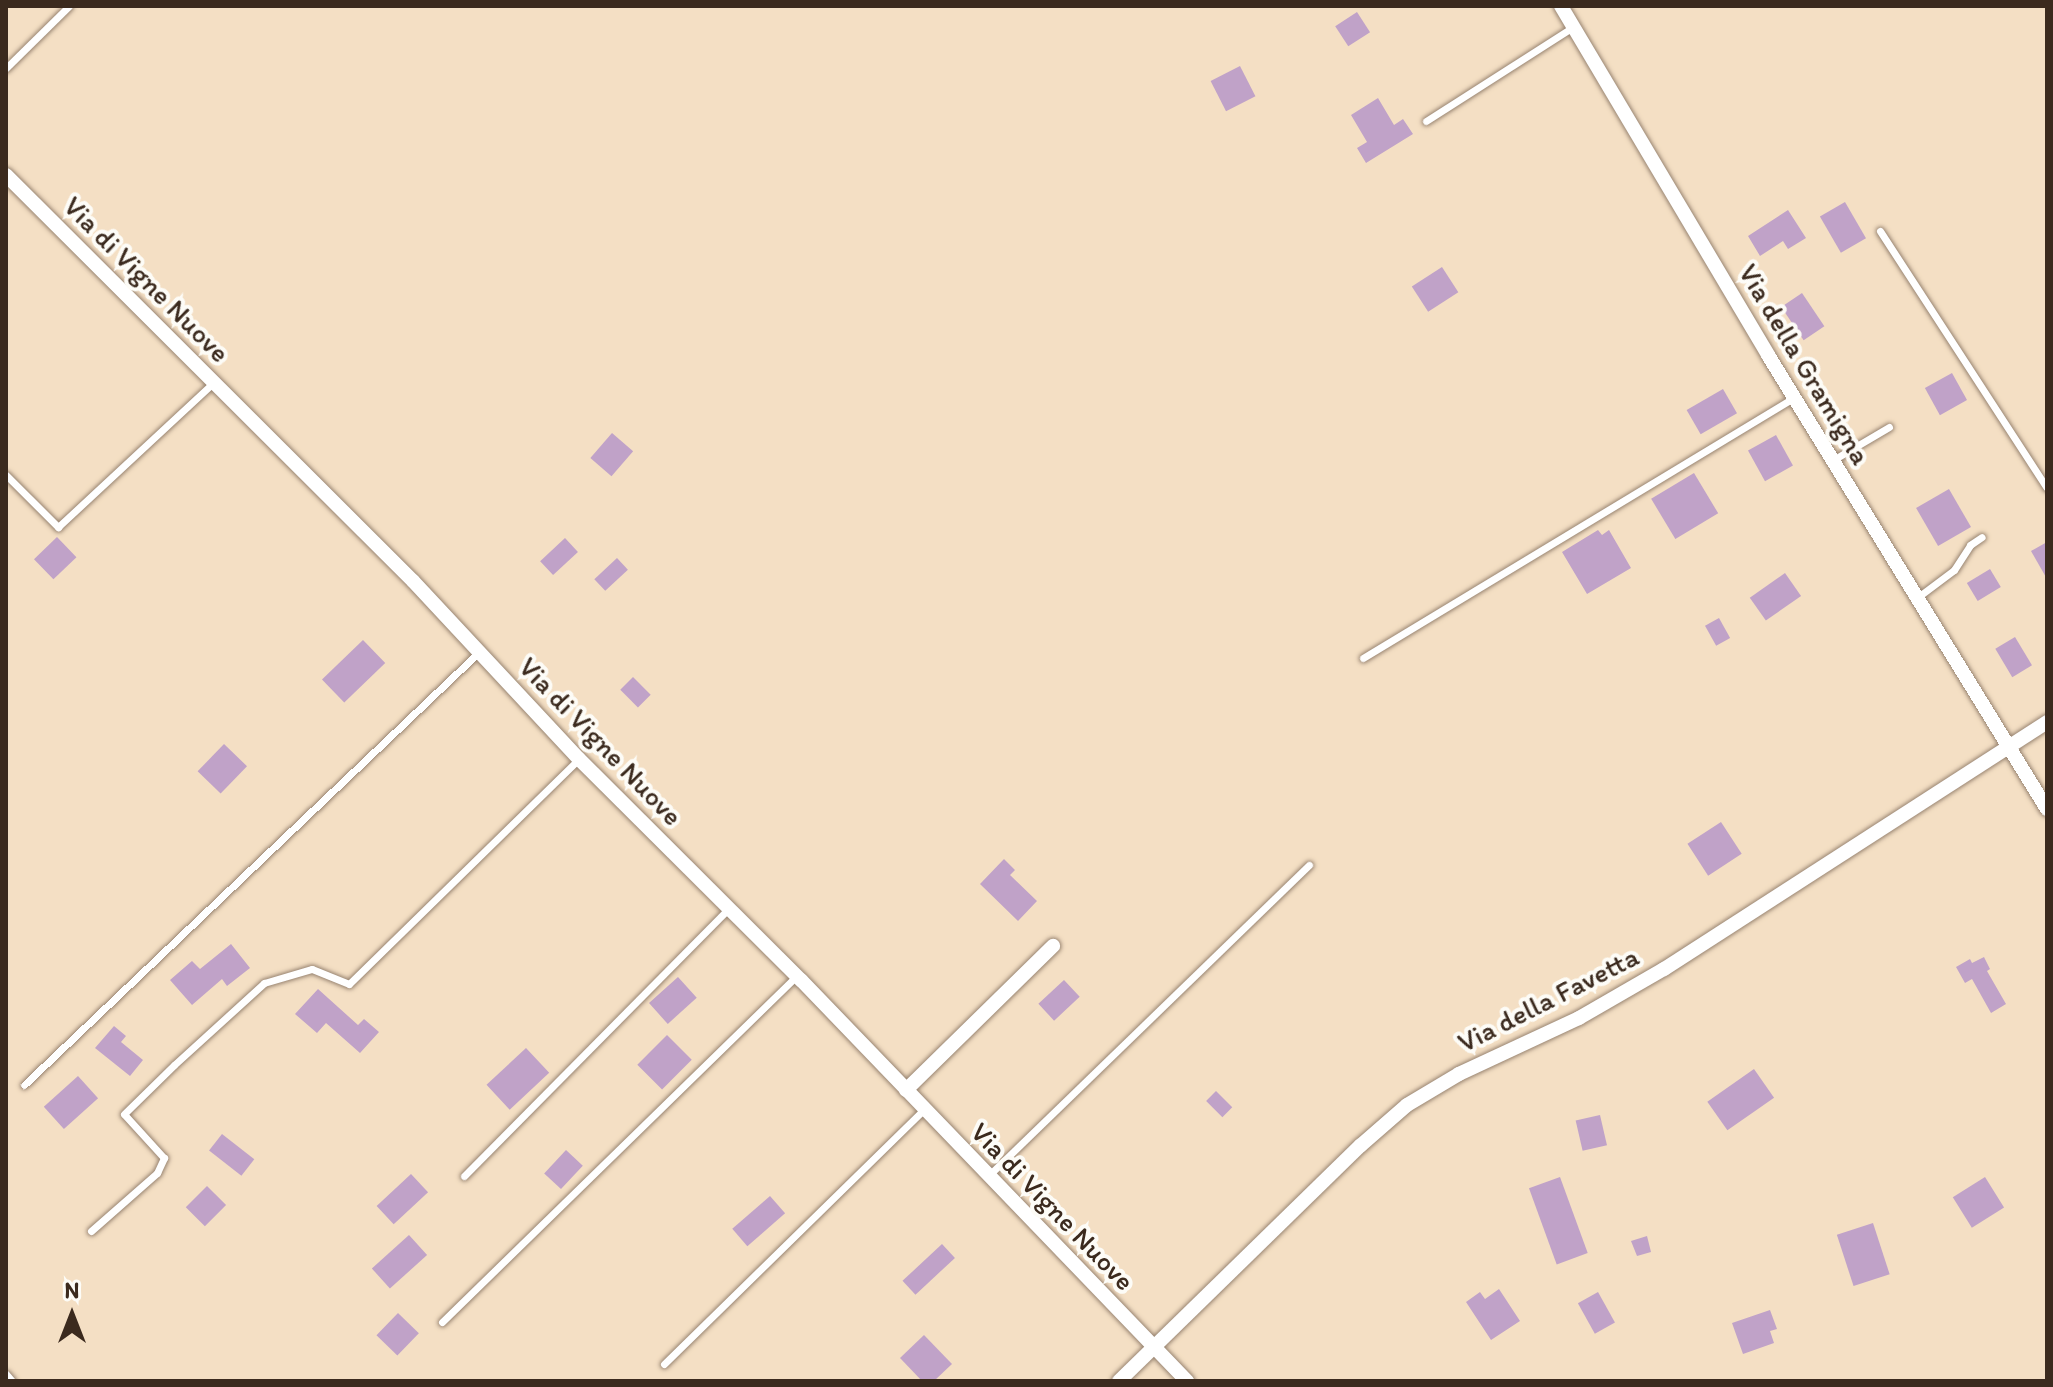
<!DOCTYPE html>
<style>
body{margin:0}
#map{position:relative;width:2053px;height:1387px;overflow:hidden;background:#f4dfc4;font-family:Itim,sans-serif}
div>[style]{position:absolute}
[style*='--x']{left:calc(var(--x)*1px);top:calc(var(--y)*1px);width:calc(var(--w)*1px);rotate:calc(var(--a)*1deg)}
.building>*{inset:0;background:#c0a2c8;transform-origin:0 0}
.roads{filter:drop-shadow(0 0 2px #988471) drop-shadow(0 0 2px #988471)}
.service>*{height:7px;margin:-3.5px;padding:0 3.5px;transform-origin:3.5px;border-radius:3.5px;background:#fff}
.minor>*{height:14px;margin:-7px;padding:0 7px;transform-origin:7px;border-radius:7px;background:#fff}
span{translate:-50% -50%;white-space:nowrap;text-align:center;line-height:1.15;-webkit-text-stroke:8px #fdfcf7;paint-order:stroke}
.street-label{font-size:28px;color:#3b2a1e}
.frame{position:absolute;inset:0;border:8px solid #3b2a1e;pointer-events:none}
.north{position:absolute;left:32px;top:1275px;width:80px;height:80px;-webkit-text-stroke:6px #fdfcf7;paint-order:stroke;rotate:0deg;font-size:22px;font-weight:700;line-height:32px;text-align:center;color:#3b2a1e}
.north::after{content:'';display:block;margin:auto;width:28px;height:36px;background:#3b2a1e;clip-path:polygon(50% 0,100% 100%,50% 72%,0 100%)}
</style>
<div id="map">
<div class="building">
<div style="left:1357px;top:12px;width:24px;height:26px;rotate:57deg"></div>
<div style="left:1240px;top:66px;width:34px;height:33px;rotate:63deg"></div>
<div style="clip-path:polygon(1378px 98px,1394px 125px,1403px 119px,1413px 134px,1366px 163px,1357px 148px,1367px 142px,1351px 115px)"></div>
<div style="left:1845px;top:202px;width:42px;height:29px;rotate:60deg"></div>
<div style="clip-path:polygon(1788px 210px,1806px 238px,1788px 249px,1783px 241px,1760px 256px,1748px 236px)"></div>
<div style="left:1442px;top:267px;width:30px;height:36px;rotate:57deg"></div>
<div style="left:1802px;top:293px;width:40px;height:25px;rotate:56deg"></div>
<div style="left:1952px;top:373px;width:31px;height:31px;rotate:61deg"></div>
<div style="left:1723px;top:389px;width:28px;height:42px;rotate:60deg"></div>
<div style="left:612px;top:433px;width:28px;height:33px;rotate:41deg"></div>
<div style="left:1776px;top:435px;width:35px;height:32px;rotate:61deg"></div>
<div style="left:1694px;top:473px;width:47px;height:50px;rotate:59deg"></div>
<div style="left:1949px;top:489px;width:44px;height:38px;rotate:60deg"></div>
<div style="clip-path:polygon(1598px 530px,1602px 535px,1609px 530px,1631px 568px,1587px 594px,1562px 552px)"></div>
<div style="left:57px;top:537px;width:28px;height:32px;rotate:46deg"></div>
<div style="left:565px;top:538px;width:19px;height:34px;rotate:47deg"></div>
<div style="clip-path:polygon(2047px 542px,2047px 579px,2031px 551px)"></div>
<div style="left:617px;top:558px;width:16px;height:31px;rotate:47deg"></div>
<div style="left:1990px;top:569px;width:21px;height:27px;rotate:59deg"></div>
<div style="left:1785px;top:573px;width:28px;height:43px;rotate:55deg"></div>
<div style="left:1719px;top:618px;width:23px;height:16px;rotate:61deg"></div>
<div style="left:2015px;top:637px;width:33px;height:23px;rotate:59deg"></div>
<div style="left:363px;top:640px;width:32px;height:57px;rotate:46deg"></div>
<div style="left:633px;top:677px;width:25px;height:18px;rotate:45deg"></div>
<div style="left:224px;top:744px;width:32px;height:38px;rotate:44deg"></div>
<div style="left:1721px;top:822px;width:38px;height:40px;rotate:57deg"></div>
<div style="clip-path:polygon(1004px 859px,1015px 870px,1010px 875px,1037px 901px,1018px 921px,980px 884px)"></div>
<div style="clip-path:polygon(231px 944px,250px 968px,227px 986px,222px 979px,192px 1005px,170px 980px,192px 961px,200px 969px)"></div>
<div style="clip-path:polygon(1984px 957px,1990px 969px,1987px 971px,2006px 1004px,1991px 1013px,1972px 979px,1965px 983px,1956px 967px,1970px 959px,1972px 963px)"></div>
<div style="left:678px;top:977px;width:28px;height:39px;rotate:48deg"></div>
<div style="left:1064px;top:980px;width:23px;height:35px;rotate:47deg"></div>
<div style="clip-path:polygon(318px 989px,358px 1025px,364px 1019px,379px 1032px,360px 1053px,326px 1023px,317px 1033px,295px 1014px)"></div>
<div style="clip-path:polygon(114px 1026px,126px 1036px,121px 1042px,143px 1060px,130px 1076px,95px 1048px)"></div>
<div style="left:667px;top:1035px;width:35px;height:42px;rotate:45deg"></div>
<div style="left:526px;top:1048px;width:34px;height:54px;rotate:47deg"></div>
<div style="left:1754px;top:1069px;width:35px;height:57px;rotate:55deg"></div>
<div style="left:78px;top:1076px;width:30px;height:46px;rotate:48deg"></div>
<div style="left:1216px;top:1091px;width:23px;height:14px;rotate:45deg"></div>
<div style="left:1600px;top:1115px;width:31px;height:25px;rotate:77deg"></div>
<div style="left:222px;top:1134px;width:41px;height:21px;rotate:38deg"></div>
<div style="left:566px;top:1150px;width:23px;height:32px;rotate:43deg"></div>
<div style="left:411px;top:1174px;width:25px;height:47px;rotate:47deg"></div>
<div style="left:1560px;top:1177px;width:81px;height:33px;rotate:70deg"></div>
<div style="left:1985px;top:1177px;width:36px;height:38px;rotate:58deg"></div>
<div style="left:207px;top:1186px;width:27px;height:30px;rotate:45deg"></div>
<div style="left:770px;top:1196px;width:23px;height:50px;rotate:49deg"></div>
<div style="left:1873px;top:1223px;width:54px;height:38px;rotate:72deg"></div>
<div style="left:409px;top:1235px;width:27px;height:50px;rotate:48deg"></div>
<div style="clip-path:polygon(1647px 1236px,1651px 1252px,1637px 1256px,1631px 1241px)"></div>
<div style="left:942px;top:1244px;width:19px;height:54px;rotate:47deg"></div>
<div style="clip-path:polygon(1499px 1289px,1520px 1321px,1491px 1340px,1466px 1302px,1480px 1292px,1485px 1299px)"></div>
<div style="left:1598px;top:1292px;width:35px;height:23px;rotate:61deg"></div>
<div style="clip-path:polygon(1770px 1310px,1777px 1329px,1770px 1331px,1774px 1343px,1743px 1354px,1732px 1323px)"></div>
<div style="left:398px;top:1313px;width:29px;height:31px;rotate:44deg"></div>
<div style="clip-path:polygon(924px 1335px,952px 1364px,934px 1381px,922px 1381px,900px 1358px)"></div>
</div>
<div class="roads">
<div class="service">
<div style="--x:6;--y:68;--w:88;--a:-44.5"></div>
<div style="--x:1426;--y:121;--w:174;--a:-32.6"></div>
<div style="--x:1880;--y:231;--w:306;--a:57"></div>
<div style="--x:1833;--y:460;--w:65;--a:-30.5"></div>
<div style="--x:6;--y:475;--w:74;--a:45"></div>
<div style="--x:58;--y:527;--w:213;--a:-42.9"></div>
<div style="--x:1918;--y:597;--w:45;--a:-36.9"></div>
<div style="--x:1954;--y:570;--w:30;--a:-57"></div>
<div style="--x:1970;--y:545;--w:14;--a:-34"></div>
<div style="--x:1363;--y:658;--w:505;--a:-31.14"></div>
<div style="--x:24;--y:1085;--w:628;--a:-43.58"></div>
<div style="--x:464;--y:1176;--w:377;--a:-45.3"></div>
<div style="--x:988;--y:1176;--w:447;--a:-44.1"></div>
<div style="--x:91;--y:1231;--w:88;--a:-41.3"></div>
<div style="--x:157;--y:1173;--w:17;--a:-65"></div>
<div style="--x:164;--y:1158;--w:59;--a:-132.3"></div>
<div style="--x:124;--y:1114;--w:70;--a:-44.4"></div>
<div style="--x:174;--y:1065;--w:122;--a:-42.3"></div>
<div style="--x:264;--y:983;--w:50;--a:-16.3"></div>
<div style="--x:312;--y:969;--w:40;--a:22"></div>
<div style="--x:349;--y:984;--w:322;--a:-44.4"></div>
<div style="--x:442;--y:1322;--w:496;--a:-44.3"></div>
<div style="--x:664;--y:1364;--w:364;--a:-44.4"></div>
<div style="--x:6;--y:1374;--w:9;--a:49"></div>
</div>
<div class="minor">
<div style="--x:1561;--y:6;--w:406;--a:59.3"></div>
<div style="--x:1768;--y:355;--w:533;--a:58.43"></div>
<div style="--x:6;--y:175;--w:575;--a:44.93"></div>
<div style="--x:413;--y:581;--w:243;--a:47"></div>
<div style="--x:579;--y:759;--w:313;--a:44.9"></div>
<div style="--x:801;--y:980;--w:557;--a:46.09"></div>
<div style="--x:906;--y:1090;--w:206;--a:-44.4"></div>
<div style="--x:1119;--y:1381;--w:337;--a:-44.3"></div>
<div style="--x:1360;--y:1146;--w:62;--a:-41.1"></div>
<div style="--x:1407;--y:1105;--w:61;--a:-30.8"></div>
<div style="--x:1459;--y:1074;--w:132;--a:-25"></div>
<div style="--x:1579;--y:1018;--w:98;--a:-30"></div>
<div style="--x:1664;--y:969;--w:456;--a:-32.8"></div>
</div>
</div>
<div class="street-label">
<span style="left:147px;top:279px;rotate:45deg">Via di Vigne Nuove</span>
<span style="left:1805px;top:364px;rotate:59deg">Via della Gramigna</span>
<span style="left:601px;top:741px;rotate:46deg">Via di Vigne Nuove</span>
<span style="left:1548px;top:999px;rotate:-27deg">Via della Favetta</span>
<span style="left:1053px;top:1206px;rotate:46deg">Via di Vigne Nuove</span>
</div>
<div class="frame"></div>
<div class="north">N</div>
</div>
